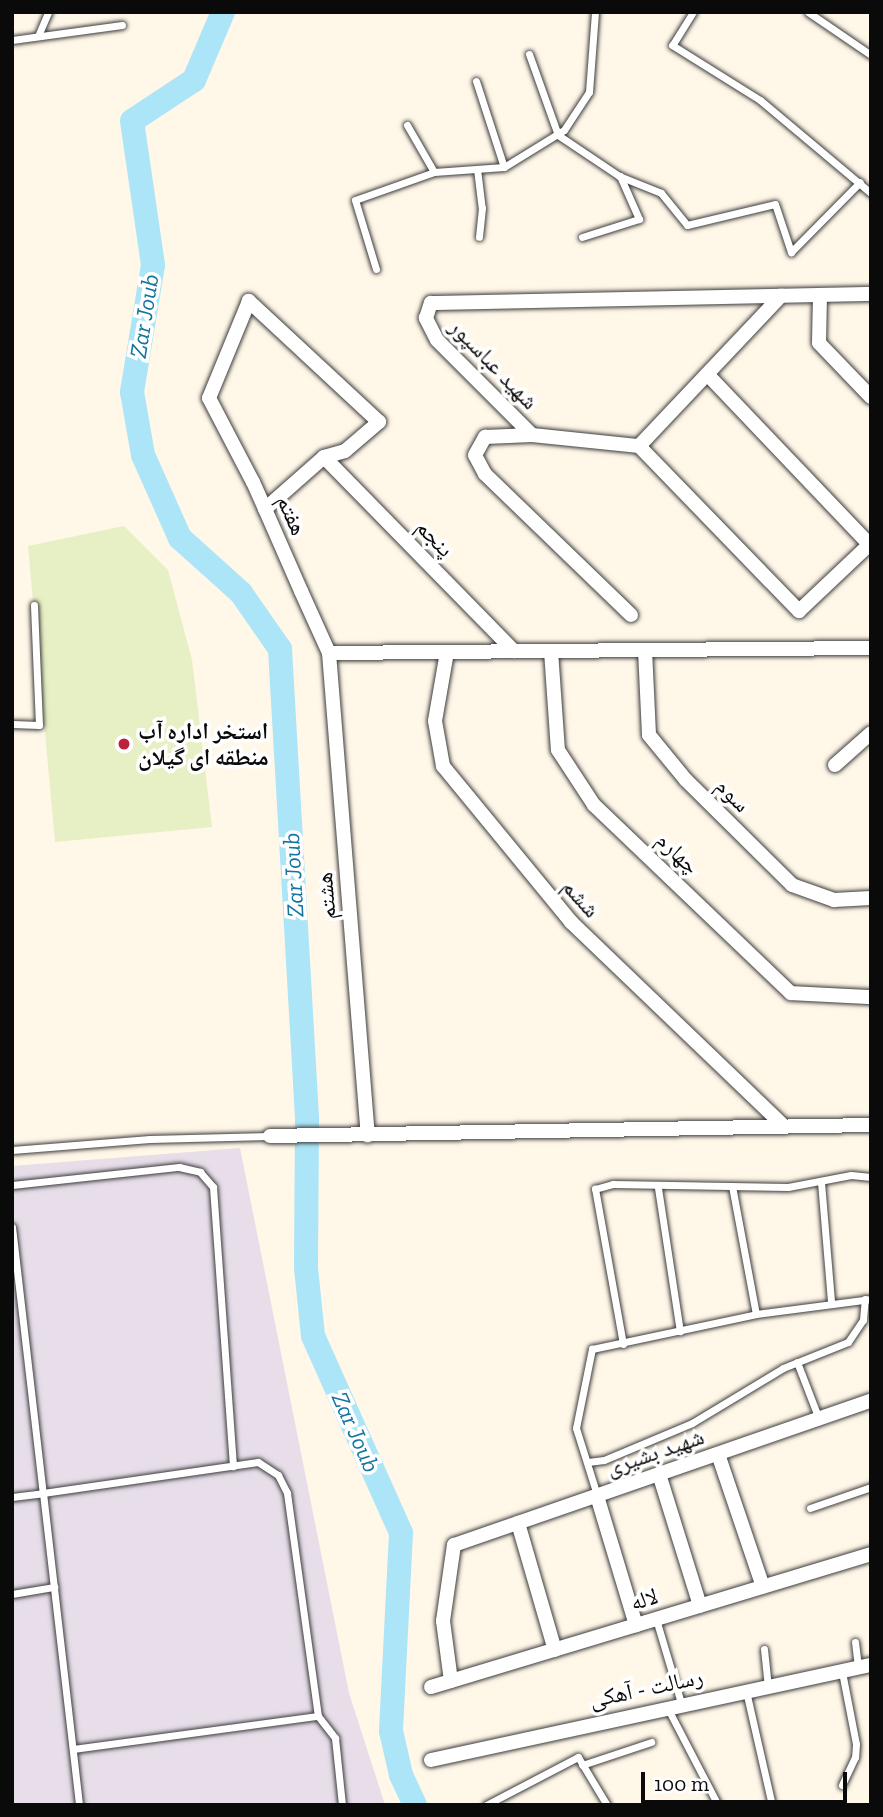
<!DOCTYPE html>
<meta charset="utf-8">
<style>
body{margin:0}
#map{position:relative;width:883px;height:1817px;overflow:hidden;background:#fff7e8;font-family:"Zilla Slab","Noto Naskh Arabic",serif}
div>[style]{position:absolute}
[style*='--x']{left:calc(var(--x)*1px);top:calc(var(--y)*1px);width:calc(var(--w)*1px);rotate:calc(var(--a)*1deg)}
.industrial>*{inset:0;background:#e7deea}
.pitch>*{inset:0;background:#e7f0c4}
.river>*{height:24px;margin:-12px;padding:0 12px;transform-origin:12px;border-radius:12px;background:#ace5f7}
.roads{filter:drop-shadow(0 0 2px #3d3d3d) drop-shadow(0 0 2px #3d3d3d)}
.lane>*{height:7px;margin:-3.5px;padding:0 3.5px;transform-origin:3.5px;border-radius:3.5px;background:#fff}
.street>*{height:14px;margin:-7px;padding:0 7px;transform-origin:7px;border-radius:7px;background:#fff}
.dots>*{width:19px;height:19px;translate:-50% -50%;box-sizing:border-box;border:4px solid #fff;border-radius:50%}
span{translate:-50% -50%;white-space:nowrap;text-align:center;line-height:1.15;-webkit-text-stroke:7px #fff;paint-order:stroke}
.street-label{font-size:23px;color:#0a0a0a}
.poi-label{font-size:23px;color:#0a0a0a;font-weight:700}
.left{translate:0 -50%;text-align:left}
.water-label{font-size:24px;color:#13749d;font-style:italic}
.frame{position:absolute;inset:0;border:14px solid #0a0a0a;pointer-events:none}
.scale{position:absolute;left:641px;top:1772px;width:206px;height:32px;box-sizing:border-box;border:4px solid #0a0a0a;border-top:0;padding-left:9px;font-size:21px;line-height:24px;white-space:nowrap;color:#0a0a0a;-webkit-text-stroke:5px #fff;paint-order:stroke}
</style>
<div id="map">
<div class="industrial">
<div style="clip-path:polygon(240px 1148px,349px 1693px,385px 1805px,12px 1805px,12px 1166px)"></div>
</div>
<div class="pitch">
<div style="clip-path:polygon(124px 526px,168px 570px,192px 660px,212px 827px,55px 842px,28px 546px)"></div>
</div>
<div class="river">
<div style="--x:223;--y:12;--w:74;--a:113.1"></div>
<div style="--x:194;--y:80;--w:74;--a:146.5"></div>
<div style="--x:132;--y:121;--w:146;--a:81.7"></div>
<div style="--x:153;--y:265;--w:129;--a:99.4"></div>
<div style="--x:132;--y:392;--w:64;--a:80.1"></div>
<div style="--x:143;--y:455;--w:91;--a:66"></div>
<div style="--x:180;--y:538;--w:82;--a:42"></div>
<div style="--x:241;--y:593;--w:68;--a:55.1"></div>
<div style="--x:280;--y:649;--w:472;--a:86.7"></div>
<div style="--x:307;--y:1120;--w:148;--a:90.4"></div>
<div style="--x:306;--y:1268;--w:68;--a:84.1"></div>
<div style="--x:313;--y:1336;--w:216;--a:65.9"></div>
<div style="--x:401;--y:1533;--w:198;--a:92.9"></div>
<div style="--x:391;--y:1731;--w:45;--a:77.2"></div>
<div style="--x:401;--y:1775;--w:33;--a:65"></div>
</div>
<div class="roads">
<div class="lane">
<div style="--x:693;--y:12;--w:39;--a:122"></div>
<div style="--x:672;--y:45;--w:104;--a:32"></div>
<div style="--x:760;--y:100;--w:145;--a:40"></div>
<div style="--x:808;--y:12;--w:76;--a:34.3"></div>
<div style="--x:38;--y:36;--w:26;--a:-67"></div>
<div style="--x:12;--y:40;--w:111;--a:-7.8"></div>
<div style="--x:529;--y:54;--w:86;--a:70.3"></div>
<div style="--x:558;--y:135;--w:73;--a:33.9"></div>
<div style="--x:619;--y:176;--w:45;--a:22"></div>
<div style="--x:661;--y:193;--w:41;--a:50.9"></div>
<div style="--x:687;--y:225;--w:90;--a:-13.4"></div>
<div style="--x:775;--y:204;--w:51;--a:71.6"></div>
<div style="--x:791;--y:252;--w:98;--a:-45.4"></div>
<div style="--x:476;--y:81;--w:90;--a:72"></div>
<div style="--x:407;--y:125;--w:54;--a:60.1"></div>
<div style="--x:477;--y:169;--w:39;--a:83"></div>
<div style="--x:482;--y:208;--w:29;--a:96"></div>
<div style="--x:582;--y:237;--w:60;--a:-17.5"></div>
<div style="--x:639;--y:219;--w:47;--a:-113.8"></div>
<div style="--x:376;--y:269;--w:72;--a:-106.9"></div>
<div style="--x:355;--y:200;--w:84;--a:-19.5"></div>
<div style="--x:434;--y:172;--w:70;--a:-4.1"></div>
<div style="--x:504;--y:167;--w:70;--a:-31.7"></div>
<div style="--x:564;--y:130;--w:45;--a:-56.7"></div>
<div style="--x:589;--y:92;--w:80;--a:-85.7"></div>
<div style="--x:12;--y:724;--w:27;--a:2"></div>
<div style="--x:39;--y:725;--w:120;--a:-92.4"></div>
<div style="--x:12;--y:1150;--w:138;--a:-4.6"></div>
<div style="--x:150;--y:1139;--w:119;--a:-1.4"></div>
<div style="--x:821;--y:1182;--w:119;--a:85.2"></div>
<div style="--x:12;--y:1185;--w:168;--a:-6.2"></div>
<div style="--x:179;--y:1167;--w:22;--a:13"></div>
<div style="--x:200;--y:1172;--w:20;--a:49"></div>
<div style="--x:213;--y:1187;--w:280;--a:85.9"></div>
<div style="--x:732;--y:1186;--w:130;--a:79.4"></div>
<div style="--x:658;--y:1188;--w:145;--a:81.3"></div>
<div style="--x:12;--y:1227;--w:268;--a:83.4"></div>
<div style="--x:43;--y:1493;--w:217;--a:-8.2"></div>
<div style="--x:258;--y:1462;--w:24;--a:33"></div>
<div style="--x:278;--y:1475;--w:20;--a:63"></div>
<div style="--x:287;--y:1493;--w:225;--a:82.1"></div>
<div style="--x:623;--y:1344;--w:158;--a:-100.2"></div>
<div style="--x:595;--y:1189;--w:19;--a:-16"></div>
<div style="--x:613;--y:1184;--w:175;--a:1"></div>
<div style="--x:788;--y:1187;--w:64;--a:-10.8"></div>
<div style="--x:851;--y:1175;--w:20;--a:6"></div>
<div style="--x:797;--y:1362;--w:61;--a:68.9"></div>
<div style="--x:588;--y:1462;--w:16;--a:-7"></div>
<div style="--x:604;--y:1460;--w:95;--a:-22.8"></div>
<div style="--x:692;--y:1423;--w:106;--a:-31.1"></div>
<div style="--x:783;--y:1368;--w:70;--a:-21.8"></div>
<div style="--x:848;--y:1342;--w:27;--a:-56"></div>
<div style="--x:863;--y:1320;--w:21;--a:-85"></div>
<div style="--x:597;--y:1495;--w:70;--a:-107.4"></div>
<div style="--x:576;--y:1428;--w:81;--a:-78.6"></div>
<div style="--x:592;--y:1349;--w:168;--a:-12"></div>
<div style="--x:756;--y:1314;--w:116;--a:-7.4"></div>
<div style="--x:12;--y:1497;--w:31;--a:-7"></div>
<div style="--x:43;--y:1493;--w:314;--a:83.4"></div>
<div style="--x:810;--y:1508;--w:65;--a:-19"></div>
<div style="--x:12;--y:1594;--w:43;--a:-9.5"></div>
<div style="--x:656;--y:1619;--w:88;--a:73.4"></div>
<div style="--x:855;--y:1642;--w:25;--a:83"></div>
<div style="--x:764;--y:1649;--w:37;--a:84"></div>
<div style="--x:842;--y:1672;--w:73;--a:79"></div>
<div style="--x:856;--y:1744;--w:13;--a:94"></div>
<div style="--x:855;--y:1757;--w:31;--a:115"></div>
<div style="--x:746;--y:1691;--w:117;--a:77.2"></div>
<div style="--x:668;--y:1709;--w:108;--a:62.5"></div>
<div style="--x:73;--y:1749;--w:247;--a:-7.7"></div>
<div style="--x:318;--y:1716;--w:28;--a:52"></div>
<div style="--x:335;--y:1738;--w:67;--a:84"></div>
<div style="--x:582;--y:1765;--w:73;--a:-18.4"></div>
<div style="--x:486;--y:1805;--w:104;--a:-27.6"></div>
<div style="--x:578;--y:1757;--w:56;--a:58.9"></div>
</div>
<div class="street">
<div style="--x:820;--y:295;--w:48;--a:91.2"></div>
<div style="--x:819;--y:343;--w:75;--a:46.1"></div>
<div style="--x:707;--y:374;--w:235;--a:46.4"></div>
<div style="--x:532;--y:435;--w:134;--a:-135"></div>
<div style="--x:437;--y:340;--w:25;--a:-117"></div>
<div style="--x:426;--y:318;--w:16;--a:-72"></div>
<div style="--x:431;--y:303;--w:440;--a:-1.2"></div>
<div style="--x:639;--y:446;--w:207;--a:-46.6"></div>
<div style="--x:324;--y:457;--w:272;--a:45.6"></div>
<div style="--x:265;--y:509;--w:79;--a:-41.4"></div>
<div style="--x:324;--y:457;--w:22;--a:-16"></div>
<div style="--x:345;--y:451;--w:45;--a:-40.5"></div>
<div style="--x:379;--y:422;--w:178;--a:-137.1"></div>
<div style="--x:249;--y:301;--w:105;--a:112.4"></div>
<div style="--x:209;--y:398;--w:95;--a:62.4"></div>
<div style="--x:253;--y:482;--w:30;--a:66"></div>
<div style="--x:265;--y:509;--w:90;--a:66.3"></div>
<div style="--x:301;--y:591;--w:68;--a:65.7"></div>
<div style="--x:329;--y:653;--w:484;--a:85.4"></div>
<div style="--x:631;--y:615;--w:203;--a:-136"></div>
<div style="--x:485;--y:474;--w:21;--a:-118"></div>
<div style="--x:475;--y:455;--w:21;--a:-61"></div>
<div style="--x:485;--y:437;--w:47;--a:-2.4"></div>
<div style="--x:532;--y:435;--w:108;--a:5.9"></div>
<div style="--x:639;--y:446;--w:230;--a:45.9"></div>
<div style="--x:799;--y:611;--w:99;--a:-43.4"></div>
<div style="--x:645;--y:650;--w:85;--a:87.3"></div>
<div style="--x:649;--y:735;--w:58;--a:50.6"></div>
<div style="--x:686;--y:780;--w:149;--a:44.7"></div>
<div style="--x:792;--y:885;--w:45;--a:19.7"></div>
<div style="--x:834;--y:900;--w:37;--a:-3"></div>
<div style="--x:551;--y:651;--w:99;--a:86"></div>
<div style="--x:558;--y:750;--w:66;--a:56.8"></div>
<div style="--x:594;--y:805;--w:272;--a:43.7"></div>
<div style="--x:791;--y:993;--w:80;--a:2.9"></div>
<div style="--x:447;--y:652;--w:70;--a:99.9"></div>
<div style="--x:435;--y:721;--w:46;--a:79.9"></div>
<div style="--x:443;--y:766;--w:202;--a:50.6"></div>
<div style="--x:571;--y:922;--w:295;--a:43.8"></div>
<div style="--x:329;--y:653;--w:542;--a:-0.53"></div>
<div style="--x:835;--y:765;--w:48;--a:-41.6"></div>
<div style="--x:270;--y:1136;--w:601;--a:-1.05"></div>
<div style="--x:718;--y:1454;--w:140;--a:71.3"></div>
<div style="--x:659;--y:1474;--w:138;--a:72.7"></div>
<div style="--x:597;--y:1496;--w:135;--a:73.2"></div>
<div style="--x:518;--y:1523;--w:132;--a:73.8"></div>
<div style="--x:451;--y:1681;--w:61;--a:-97.6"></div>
<div style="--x:443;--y:1621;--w:77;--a:-81.8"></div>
<div style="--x:454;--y:1545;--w:441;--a:-19.1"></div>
<div style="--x:431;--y:1687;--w:460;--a:-16.8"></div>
<div style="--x:431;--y:1760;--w:450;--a:-12.2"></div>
</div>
</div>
<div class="dots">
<div style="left:124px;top:744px;background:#bc213d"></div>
</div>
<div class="street-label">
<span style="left:494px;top:364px;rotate:46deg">شهید عباسپور</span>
<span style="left:292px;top:515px;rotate:66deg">هفتم</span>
<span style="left:435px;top:538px;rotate:46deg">پنجم</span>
<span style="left:733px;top:795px;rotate:45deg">سوم</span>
<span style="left:678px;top:853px;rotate:44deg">چهارم</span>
<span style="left:326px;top:896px;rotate:-95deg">هشتم</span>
<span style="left:581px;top:898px;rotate:48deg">ششم</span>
<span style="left:655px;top:1452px;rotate:-19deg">شهید بشیری</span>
<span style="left:644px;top:1599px;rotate:-17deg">لاله</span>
<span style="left:646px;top:1688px;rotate:-12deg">رسالت - آهکی</span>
</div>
<div class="poi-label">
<span class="left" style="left:138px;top:744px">استخر اداره آب<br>منطقه ای گیلان</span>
</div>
<div class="water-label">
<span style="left:144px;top:316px;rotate:-81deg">Zar Joub</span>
<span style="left:293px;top:875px;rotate:-93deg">Zar Joub</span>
<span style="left:356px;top:1432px;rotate:66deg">Zar Joub</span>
</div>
<div class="frame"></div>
<div class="scale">100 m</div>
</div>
